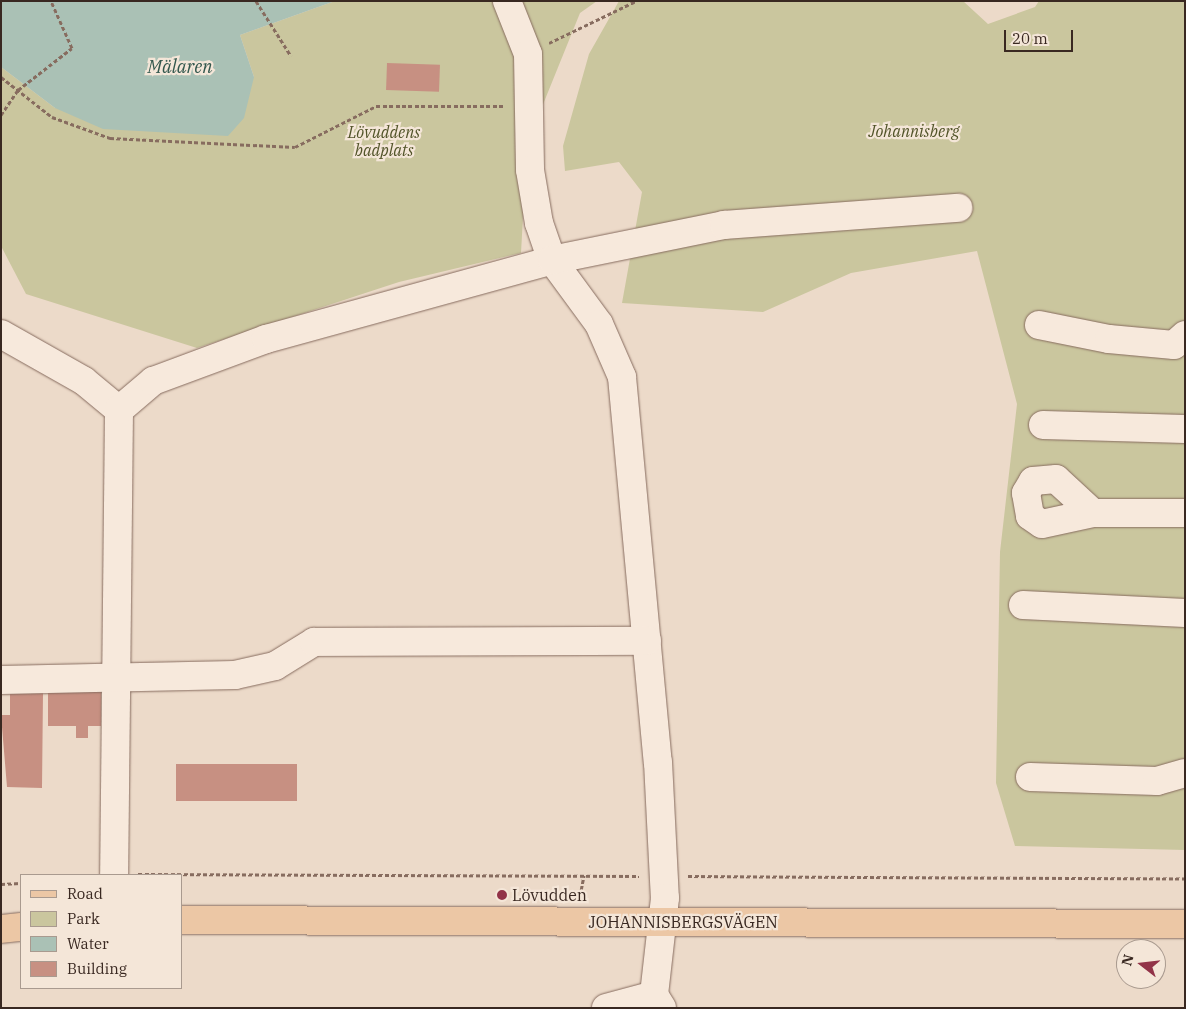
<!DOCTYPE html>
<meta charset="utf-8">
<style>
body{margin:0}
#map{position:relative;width:1186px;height:1009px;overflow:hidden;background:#ecdac9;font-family:"IBM Plex Serif",serif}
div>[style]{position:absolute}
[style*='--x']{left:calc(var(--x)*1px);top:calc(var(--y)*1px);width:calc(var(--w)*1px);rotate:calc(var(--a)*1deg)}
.green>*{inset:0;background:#cac69e}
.water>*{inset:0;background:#aac1b5}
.building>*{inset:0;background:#c79082;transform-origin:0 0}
.path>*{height:3px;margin-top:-1.5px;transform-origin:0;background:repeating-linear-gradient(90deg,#876c5f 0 4px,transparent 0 6.5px)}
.roads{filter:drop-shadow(0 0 1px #876c5f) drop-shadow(0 0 1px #876c5f)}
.minor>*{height:28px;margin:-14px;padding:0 14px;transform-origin:14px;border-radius:14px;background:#f7e9dc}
.major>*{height:28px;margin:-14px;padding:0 14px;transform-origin:14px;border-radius:14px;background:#ecc7a5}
.dots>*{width:14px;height:14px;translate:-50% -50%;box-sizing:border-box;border:2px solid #f4e6d8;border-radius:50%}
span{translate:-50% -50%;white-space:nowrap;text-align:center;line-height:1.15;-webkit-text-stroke:4.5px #f4e6d8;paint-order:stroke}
.park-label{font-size:16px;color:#525429;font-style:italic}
.poi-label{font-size:16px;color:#392821}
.left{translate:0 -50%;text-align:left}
.street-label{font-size:16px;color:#392821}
.water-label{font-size:18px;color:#32574d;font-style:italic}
.frame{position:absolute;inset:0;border:2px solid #392821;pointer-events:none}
.legend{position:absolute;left:20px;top:874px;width:162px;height:115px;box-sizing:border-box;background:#f4e6d8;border:1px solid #a99a8f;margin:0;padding:6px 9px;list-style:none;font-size:15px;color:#392821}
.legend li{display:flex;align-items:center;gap:10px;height:25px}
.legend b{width:25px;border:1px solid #a99a8f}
.north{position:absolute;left:1116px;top:939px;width:50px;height:50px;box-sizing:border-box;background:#f4e6d8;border:1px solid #a99a8f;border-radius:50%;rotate:286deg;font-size:14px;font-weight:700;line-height:20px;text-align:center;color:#392821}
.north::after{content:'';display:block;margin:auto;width:18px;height:22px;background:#923348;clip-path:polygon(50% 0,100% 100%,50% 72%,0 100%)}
.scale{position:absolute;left:1004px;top:30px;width:69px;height:22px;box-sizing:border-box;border:2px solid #392821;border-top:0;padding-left:6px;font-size:15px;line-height:18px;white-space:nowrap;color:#392821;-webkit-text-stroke:4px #f4e6d8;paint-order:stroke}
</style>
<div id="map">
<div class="green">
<div style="clip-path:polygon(335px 1px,597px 1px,580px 13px,527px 144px,521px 253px,399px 282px,197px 348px,26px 294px,1px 246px,1px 67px,55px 108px,254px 77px,240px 35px)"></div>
<div style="clip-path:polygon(619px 1px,963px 1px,988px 24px,1035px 7px,1039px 1px,1185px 1px,1185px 850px,1015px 846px,996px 783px,1000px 552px,1017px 404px,977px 251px,851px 273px,763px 312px,622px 303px,642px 192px,619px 162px,565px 171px,563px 146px,589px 54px)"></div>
</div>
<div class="water">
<div style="clip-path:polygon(1px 1px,335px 1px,240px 35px,254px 77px,244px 118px,228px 136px,103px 129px,55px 108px,1px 67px)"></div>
</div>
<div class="building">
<div style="left:387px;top:63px;width:53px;height:27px;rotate:2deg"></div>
<div style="clip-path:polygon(48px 690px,101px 691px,101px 726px,88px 726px,88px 738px,76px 738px,76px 726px,48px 726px)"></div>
<div style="clip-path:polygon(10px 693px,43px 693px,42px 788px,7px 787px,1px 715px,10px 715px)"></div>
<div style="left:176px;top:764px;width:121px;height:37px"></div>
</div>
<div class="path">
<div style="--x:256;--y:1;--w:65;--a:57.5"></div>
<div style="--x:549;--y:43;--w:97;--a:-25.8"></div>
<div style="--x:1;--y:77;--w:65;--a:38.1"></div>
<div style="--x:52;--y:117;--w:62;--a:19.9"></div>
<div style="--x:110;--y:138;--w:185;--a:2.8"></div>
<div style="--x:295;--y:147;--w:91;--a:-26.8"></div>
<div style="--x:376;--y:106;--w:127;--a:0"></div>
<div style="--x:1;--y:115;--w:30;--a:-56"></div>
<div style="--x:18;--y:90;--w:68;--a:-37.9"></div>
<div style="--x:72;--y:48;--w:51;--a:-114.1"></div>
<div style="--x:138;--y:874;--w:501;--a:0.23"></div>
<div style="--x:688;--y:876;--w:497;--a:0.3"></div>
<div style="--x:1;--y:884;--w:20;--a:-3"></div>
<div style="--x:580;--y:896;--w:21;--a:-79"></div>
</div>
<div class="roads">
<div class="minor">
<div style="--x:507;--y:1;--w:57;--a:68.4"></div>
<div style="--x:528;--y:54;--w:116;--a:89"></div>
<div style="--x:530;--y:170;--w:54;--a:80.4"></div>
<div style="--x:539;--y:223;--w:39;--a:71"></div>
<div style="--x:552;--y:260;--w:79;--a:53.7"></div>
<div style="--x:599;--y:324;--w:58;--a:66.5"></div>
<div style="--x:622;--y:377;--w:387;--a:84.7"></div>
<div style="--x:658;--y:762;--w:136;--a:87.1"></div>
<div style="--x:665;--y:898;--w:98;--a:96.5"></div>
<div style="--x:654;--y:995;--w:15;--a:58"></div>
<div style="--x:1039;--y:325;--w:71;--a:11.3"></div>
<div style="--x:1109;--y:339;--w:65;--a:5.3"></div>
<div style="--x:1174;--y:345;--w:15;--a:-42"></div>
<div style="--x:1;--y:334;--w:95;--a:29.5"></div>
<div style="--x:84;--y:381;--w:45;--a:39.6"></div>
<div style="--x:119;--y:410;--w:465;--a:90.6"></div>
<div style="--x:119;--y:410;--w:45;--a:-40.5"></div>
<div style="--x:153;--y:381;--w:121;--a:-20.4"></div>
<div style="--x:266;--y:339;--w:297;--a:-15.4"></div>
<div style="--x:552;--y:260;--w:176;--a:-11.5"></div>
<div style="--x:724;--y:225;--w:235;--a:-4.2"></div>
<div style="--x:1043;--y:425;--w:142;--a:1.6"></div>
<div style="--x:1093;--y:513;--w:50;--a:-137.4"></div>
<div style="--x:1056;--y:479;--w:23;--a:175"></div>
<div style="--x:1033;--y:481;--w:14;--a:120"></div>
<div style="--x:1026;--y:493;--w:23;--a:80"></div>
<div style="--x:1030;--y:516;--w:14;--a:34"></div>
<div style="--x:1042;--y:524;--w:52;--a:-12.2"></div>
<div style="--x:1093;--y:513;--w:92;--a:0"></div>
<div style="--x:1023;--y:605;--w:162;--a:2.8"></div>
<div style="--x:1;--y:680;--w:234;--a:-1.2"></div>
<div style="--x:235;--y:675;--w:41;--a:-12.7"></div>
<div style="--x:275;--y:666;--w:46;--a:-31.6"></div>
<div style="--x:314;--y:642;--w:333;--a:-0.2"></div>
<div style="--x:1030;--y:777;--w:127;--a:1.8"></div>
<div style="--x:1157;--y:781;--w:29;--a:-16"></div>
<div style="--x:606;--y:1008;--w:50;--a:-15.2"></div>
</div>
<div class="major">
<div style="--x:181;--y:920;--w:1004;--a:0.23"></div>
<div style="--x:1;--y:929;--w:20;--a:-6"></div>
</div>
</div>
<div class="dots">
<div style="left:502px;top:895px;background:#923348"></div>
</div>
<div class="park-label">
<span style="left:914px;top:131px">Johannisberg</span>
<span style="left:384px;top:141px">Lövuddens<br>badplats</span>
</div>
<div class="poi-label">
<span class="left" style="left:512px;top:895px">Lövudden</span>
</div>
<div class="street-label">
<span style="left:683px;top:922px">JOHANNISBERGSVÄGEN</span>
</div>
<div class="water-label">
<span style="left:180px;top:67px">Mälaren</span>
</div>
<div class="frame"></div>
<ul class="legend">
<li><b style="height:6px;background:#ecc7a5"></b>Road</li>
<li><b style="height:14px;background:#cac69e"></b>Park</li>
<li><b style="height:14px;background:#aac1b5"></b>Water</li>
<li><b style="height:14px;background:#c79082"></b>Building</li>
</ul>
<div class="north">N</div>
<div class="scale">20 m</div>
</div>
